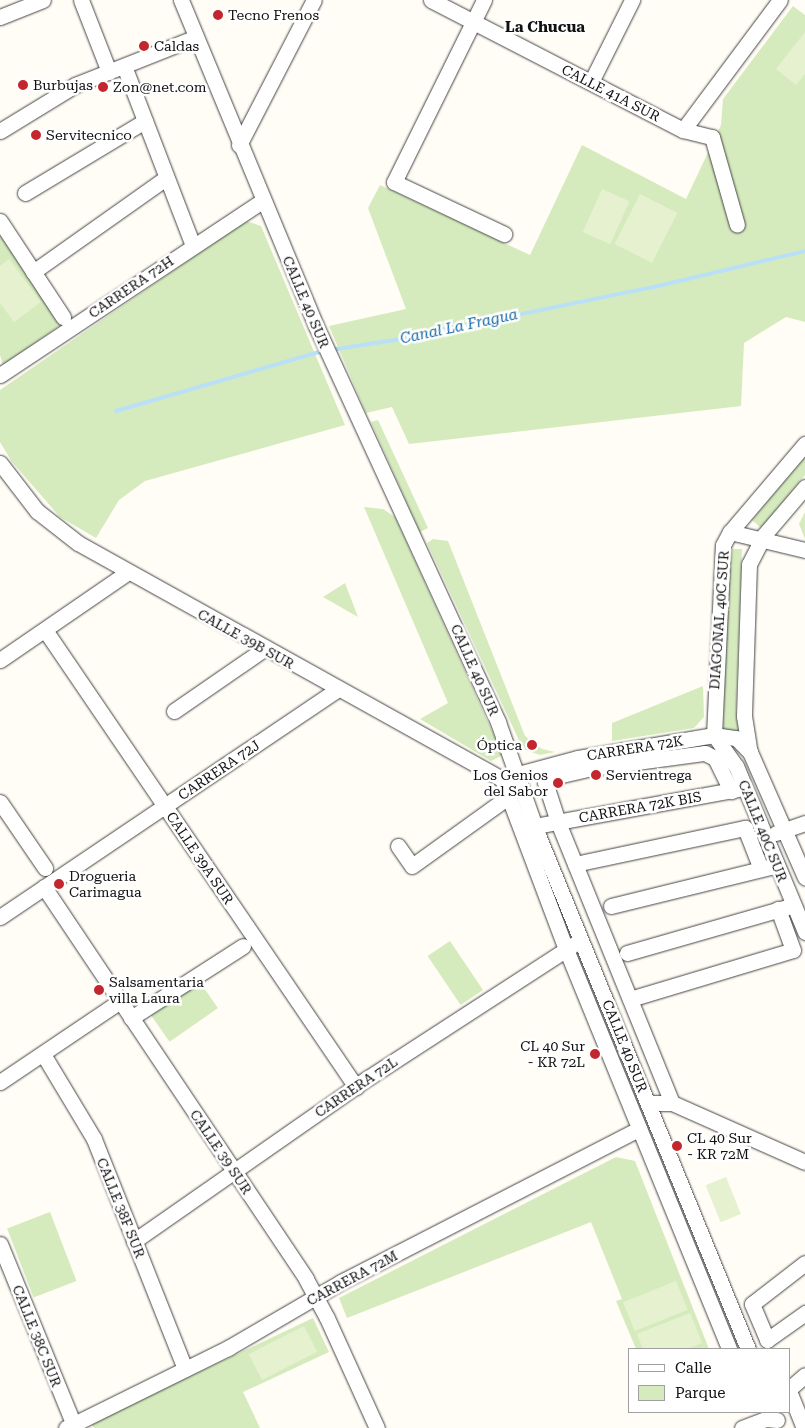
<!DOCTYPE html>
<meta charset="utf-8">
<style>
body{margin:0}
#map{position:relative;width:805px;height:1428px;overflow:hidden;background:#fffdf5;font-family:"Roboto Serif",serif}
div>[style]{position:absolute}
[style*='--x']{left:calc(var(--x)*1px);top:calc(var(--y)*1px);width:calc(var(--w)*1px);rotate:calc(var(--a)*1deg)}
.green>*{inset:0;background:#d5ebbd;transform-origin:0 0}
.pitch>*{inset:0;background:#e6f2cf;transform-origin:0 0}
.stream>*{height:4px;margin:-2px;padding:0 2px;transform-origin:2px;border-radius:2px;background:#b9e0f7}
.roads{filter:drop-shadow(0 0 1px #444) drop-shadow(0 0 1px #444)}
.minor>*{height:15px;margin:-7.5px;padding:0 7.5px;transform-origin:7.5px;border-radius:7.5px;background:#fff}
.dots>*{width:14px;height:14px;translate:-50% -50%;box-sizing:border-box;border:2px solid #fff;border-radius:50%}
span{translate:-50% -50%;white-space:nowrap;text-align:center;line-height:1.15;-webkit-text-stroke:5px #fff;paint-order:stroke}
.poi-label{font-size:14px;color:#111}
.left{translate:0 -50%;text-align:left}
.right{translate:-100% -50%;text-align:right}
.street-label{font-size:14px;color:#111}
.neighbourhood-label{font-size:15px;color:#111;font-weight:700}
.water-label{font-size:15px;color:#1768a6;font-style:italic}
.legend{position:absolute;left:628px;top:1348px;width:162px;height:65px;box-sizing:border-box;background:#fff;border:1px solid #a0a0a0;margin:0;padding:6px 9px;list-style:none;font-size:15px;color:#111}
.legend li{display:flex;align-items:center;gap:10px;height:25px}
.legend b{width:25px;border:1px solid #a0a0a0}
</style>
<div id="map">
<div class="green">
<div style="clip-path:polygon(793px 6px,805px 15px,805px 322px,786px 317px,744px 343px,741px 406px,409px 444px,392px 407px,366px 413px,329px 326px,406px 309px,368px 208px,380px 185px,530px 255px,582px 145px,686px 199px,721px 125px,723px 99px)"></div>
<div style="clip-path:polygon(246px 221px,261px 226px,345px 425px,145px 481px,119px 500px,96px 538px,60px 517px,12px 462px,0 442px,0 390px)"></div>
<div style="clip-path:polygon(0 230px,62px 324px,3px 365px,0 355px)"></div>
<div style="clip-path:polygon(378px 420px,428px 528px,420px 532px,371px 422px)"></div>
<div style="clip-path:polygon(805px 457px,805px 475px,761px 528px,752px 520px)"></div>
<div style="clip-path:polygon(364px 507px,383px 509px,395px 517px,503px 755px,491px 761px,420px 719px,448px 703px)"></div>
<div style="clip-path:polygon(805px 512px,805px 539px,799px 524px)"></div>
<div style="clip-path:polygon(433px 539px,448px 541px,525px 736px,542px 749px,555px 752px,540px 755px,523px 749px,427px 543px)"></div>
<div style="clip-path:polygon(728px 549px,742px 549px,736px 709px,739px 734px,723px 729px)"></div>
<div style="clip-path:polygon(345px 583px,358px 617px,323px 597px)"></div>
<div style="clip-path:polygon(703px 686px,704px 717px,694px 728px,612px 741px,612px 723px)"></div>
<div style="left:450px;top:941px;width:59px;height:27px;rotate:56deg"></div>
<div style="left:199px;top:981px;width:33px;height:59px;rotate:55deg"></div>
<div style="clip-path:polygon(616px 1157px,635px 1161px,709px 1349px,636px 1349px,616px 1301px,622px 1299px,591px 1222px,347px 1318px,339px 1298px)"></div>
<div style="left:50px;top:1212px;width:74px;height:46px;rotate:69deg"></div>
<div style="clip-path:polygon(313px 1318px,329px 1352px,243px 1392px,260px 1428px,94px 1428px,91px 1423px)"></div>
</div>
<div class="pitch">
<div style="clip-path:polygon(805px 32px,805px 74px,796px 85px,776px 69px)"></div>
<div style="left:602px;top:189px;width:30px;height:47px;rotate:24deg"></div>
<div style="left:640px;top:194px;width:42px;height:56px;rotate:27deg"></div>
<div style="clip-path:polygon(9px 259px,41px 302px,14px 322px,0 303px,0 266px)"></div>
<div style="left:726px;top:1177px;width:40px;height:22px;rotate:68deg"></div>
<div style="left:676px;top:1281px;width:31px;height:57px;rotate:68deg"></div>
<div style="clip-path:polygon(690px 1313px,702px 1343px,687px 1349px,643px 1349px,637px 1334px)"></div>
<div style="left:304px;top:1326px;width:29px;height:62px;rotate:63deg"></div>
</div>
<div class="stream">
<div style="--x:330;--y:350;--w:66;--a:-8.7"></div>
<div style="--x:395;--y:340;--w:264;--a:-11.6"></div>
<div style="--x:654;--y:287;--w:155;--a:-13.4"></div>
<div style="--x:116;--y:411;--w:216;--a:-16.2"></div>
</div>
<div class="roads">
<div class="minor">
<div style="--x:81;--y:0;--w:77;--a:68.7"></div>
<div style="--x:181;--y:0;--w:353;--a:67.5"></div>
<div style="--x:316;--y:326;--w:436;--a:65.3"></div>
<div style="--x:498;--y:722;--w:120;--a:70.5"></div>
<div style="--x:538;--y:835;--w:555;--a:67.78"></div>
<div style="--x:431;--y:0;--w:284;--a:27.3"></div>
<div style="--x:683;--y:130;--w:30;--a:14"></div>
<div style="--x:712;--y:137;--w:91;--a:74.1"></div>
<div style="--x:484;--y:0;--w:203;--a:116.3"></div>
<div style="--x:394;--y:182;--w:122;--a:25.3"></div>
<div style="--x:0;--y:17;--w:46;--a:-21.6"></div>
<div style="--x:124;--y:66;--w:193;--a:69"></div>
<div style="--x:591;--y:82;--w:92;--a:-63.4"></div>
<div style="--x:683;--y:130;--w:162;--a:-53.3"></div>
<div style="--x:0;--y:131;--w:88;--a:-31.5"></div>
<div style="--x:75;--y:85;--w:130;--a:-21.6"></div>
<div style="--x:239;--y:145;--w:163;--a:-62.7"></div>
<div style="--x:25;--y:193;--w:140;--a:-31"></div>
<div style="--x:0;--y:221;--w:115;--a:56.7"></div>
<div style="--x:33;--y:272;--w:163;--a:-35.3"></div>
<div style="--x:0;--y:375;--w:316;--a:-33.6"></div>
<div style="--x:0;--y:463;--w:61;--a:52.4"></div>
<div style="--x:37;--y:511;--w:52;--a:38"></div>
<div style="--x:78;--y:543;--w:485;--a:29.1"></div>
<div style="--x:805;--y:487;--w:63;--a:130.5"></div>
<div style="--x:764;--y:535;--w:33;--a:117"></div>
<div style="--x:749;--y:564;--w:152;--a:91.9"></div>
<div style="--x:744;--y:716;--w:36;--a:81"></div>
<div style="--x:750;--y:752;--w:137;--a:66.3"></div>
<div style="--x:730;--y:532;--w:77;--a:13.5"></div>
<div style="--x:45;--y:630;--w:553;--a:55.76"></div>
<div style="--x:0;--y:660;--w:155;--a:-34.5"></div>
<div style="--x:174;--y:711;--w:109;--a:-34.6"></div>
<div style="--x:714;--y:735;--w:190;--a:-87.3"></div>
<div style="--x:723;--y:545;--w:15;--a:-62"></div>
<div style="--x:730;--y:532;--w:116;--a:-49.6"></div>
<div style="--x:714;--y:735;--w:38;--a:55"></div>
<div style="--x:736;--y:766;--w:180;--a:67.4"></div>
<div style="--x:507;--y:777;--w:73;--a:-15"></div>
<div style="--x:578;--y:758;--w:138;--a:-9.6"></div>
<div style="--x:714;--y:735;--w:22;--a:8"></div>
<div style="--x:736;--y:738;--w:20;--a:45"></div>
<div style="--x:502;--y:779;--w:182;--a:69.4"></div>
<div style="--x:566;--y:949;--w:432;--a:67.8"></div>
<div style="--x:0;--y:802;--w:80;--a:55.7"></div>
<div style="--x:535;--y:826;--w:206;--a:-10.3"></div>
<div style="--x:776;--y:833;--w:31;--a:-19"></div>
<div style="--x:398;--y:846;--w:24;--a:55"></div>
<div style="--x:412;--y:866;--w:118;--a:-35.7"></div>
<div style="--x:575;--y:864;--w:174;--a:-12"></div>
<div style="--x:745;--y:828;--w:44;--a:68.7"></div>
<div style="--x:44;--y:887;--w:471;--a:56.2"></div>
<div style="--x:306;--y:1279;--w:44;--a:61.7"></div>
<div style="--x:327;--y:1318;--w:121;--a:65.6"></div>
<div style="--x:611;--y:906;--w:164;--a:-13.8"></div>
<div style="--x:0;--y:917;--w:406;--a:-34"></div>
<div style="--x:627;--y:953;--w:166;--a:-16"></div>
<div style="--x:630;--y:999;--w:170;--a:-16.7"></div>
<div style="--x:793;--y:950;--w:44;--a:-110.1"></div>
<div style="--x:131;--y:1018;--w:133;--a:-32.7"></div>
<div style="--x:43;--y:1054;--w:99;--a:59"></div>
<div style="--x:94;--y:1139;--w:247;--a:68.4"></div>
<div style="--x:0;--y:1082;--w:145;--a:-34"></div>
<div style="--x:648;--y:1103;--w:24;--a:0"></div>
<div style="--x:672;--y:1103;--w:145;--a:23.9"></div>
<div style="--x:672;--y:1103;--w:303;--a:-112.1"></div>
<div style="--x:558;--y:822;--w:42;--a:-108"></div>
<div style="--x:545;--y:782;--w:9;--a:-32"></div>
<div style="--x:553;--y:777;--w:40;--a:-13"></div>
<div style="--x:592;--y:768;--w:114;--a:-7.6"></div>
<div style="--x:705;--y:753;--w:11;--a:27"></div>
<div style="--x:715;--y:758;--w:37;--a:64"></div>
<div style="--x:134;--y:1241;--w:285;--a:-34.9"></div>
<div style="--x:368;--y:1078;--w:246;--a:-33"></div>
<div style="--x:0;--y:1244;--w:199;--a:67.8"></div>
<div style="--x:805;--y:1263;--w:67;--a:142.3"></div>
<div style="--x:752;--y:1304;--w:39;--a:67"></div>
<div style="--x:767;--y:1340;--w:47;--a:-35.4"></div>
<div style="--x:789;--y:1389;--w:21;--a:-41"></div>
<div style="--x:789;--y:1391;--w:40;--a:68"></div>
<div style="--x:66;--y:1428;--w:181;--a:-26.3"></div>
<div style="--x:228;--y:1348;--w:131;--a:-30.3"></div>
<div style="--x:341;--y:1282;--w:335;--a:-27.2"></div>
<div style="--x:742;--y:1428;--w:26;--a:-21"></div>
<div style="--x:766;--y:1419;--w:11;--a:5"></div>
</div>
</div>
<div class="dots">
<div style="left:218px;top:15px;background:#c4262e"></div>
<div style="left:144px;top:46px;background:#c4262e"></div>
<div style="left:23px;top:85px;background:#c4262e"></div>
<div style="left:103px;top:87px;background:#c4262e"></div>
<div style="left:36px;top:135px;background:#c4262e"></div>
<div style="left:532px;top:745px;background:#c4262e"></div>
<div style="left:596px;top:775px;background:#c4262e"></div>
<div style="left:558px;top:783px;background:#c4262e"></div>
<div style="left:59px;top:884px;background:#c4262e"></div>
<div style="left:99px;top:990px;background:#c4262e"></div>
<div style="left:595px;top:1054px;background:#c4262e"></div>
<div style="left:677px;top:1146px;background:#c4262e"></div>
</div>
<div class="poi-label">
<span class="left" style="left:228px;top:15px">Tecno Frenos</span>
<span class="left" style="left:154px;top:46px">Caldas</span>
<span class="left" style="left:33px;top:85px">Burbujas</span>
<span class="left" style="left:113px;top:87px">Zon@net.com</span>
<span class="left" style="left:46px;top:135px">Servitecnico</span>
<span class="right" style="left:522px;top:745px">Óptica</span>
<span class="right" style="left:548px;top:783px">Los Genios<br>del Sabor</span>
<span class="left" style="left:606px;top:775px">Servientrega</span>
<span class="left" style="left:69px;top:884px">Drogueria<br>Carimagua</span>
<span class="left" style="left:109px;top:990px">Salsamentaria<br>villa Laura</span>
<span class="right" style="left:585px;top:1054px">CL 40 Sur<br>- KR 72L</span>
<span class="left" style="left:687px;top:1146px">CL 40 Sur<br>- KR 72M</span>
</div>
<div class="street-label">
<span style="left:611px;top:93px;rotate:27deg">CALLE 41A SUR</span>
<span style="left:131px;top:287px;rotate:-34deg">CARRERA 72H</span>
<span style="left:306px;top:302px;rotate:67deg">CALLE 40 SUR</span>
<span style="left:719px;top:620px;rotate:-86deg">DIAGONAL 40C SUR</span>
<span style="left:246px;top:639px;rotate:29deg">CALLE 39B SUR</span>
<span style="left:475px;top:670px;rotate:66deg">CALLE 40 SUR</span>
<span style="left:635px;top:748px;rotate:-9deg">CARRERA 72K</span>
<span style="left:219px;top:770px;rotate:-34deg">CARRERA 72J</span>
<span style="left:640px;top:807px;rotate:-10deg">CARRERA 72K BIS</span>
<span style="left:763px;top:831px;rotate:68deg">CALLE 40C SUR</span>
<span style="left:200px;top:858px;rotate:56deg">CALLE 39A SUR</span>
<span style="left:625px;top:1046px;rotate:68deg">CALLE 40 SUR</span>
<span style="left:356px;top:1087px;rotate:-34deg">CARRERA 72L</span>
<span style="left:221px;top:1152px;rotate:56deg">CALLE 39 SUR</span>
<span style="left:121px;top:1208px;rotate:68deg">CALLE 38F SUR</span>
<span style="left:352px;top:1278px;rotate:-28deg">CARRERA 72M</span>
<span style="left:37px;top:1336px;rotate:68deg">CALLE 38C SUR</span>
</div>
<div class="neighbourhood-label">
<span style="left:545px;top:28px">La Chucua</span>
</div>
<div class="water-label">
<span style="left:459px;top:327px;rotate:-12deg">Canal La Fragua</span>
</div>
<ul class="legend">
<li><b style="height:6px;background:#fff"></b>Calle</li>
<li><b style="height:14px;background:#d5ebbd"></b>Parque</li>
</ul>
</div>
